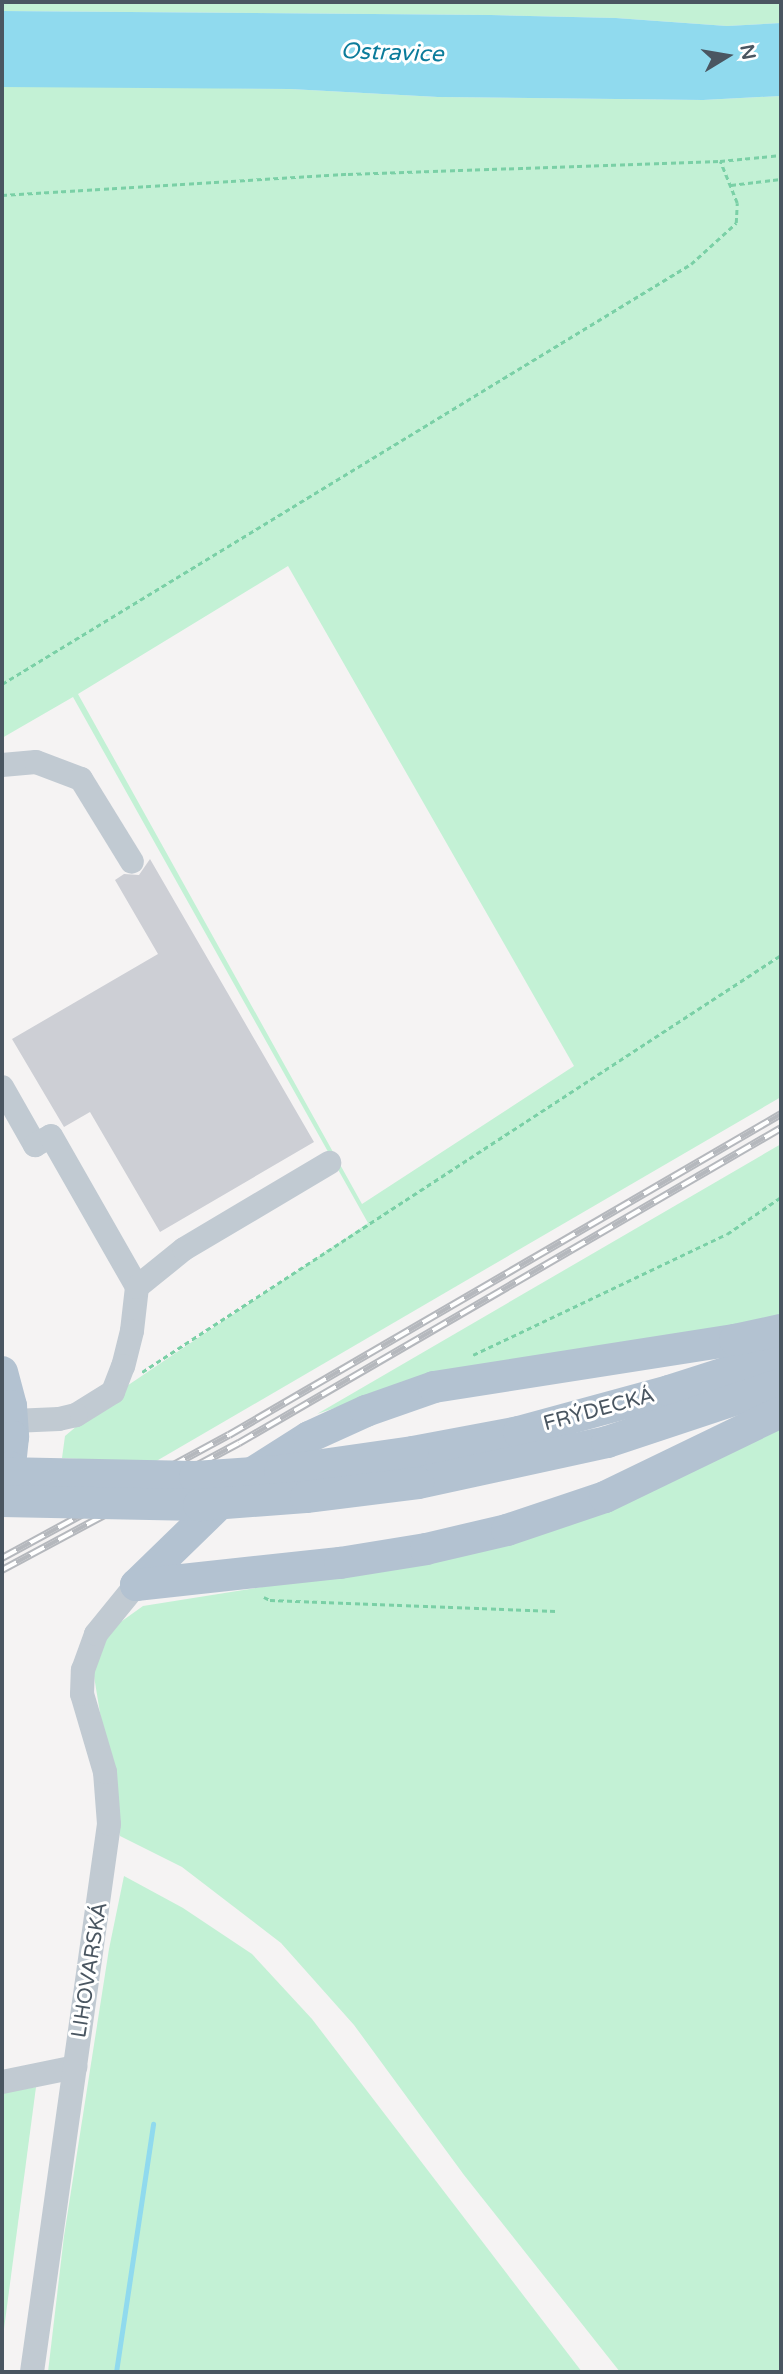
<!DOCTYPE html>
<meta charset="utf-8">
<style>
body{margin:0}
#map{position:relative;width:783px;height:2374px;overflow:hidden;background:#f5f3f3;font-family:"Varela Round",sans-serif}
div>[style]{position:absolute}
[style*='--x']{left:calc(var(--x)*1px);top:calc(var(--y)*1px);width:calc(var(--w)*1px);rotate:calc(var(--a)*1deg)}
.green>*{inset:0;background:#c3f1d5}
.water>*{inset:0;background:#90daee}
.stream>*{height:5px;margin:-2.5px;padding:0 2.5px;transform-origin:2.5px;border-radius:2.5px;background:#90daee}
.building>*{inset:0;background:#cdcfd5}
.path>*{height:2.5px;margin-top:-1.25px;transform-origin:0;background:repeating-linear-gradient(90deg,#7ad0a6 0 5px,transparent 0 8.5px)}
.minor>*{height:24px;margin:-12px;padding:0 12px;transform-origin:12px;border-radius:12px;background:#c1cad2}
.major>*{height:32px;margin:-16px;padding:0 16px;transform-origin:16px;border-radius:16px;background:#b3c2d1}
.rail>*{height:8px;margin-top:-4px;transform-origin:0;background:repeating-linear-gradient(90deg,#fff 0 16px,#b5b8bd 0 32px);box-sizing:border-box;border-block:2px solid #b5b8bd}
.major-bridge>*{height:32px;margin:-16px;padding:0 16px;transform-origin:16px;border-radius:16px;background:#b3c2d1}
span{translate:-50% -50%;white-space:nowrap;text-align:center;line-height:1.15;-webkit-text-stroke:6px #fff;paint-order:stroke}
.street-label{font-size:21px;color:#4a5661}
.water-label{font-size:23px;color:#0c7c9b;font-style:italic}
.frame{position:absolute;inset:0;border:4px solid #4a5661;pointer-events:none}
.north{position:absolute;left:692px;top:21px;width:70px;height:70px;-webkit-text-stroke:5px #fff;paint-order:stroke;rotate:79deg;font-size:19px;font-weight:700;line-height:28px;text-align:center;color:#4a5661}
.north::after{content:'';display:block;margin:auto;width:24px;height:32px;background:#4a5661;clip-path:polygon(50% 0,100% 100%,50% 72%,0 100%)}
</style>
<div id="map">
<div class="green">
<div style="clip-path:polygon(2px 2px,781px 2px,781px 23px,727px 26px,616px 18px,491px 15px,2px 11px)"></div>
<div style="clip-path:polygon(evenodd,62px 86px,290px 89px,438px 97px,703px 100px,781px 96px,781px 955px,763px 966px,781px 956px,781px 1097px,153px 1463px,62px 1458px,65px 1436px,115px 1394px,368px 1223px,73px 697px,2px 738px,2px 87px,62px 86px,288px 566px,574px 1066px,362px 1204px,78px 694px,288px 566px)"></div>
<div style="clip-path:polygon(781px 1144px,781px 1321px,367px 1397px,317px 1414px)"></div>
<div style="clip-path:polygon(781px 1424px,781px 2372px,620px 2372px,464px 2175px,354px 2025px,281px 1943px,182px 1867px,120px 1836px,93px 1670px,108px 1631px,143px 1606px,393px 1566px)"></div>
<div style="clip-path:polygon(124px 1876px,183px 1908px,252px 1954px,312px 2019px,582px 2372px,48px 2372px,64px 2236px,109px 1949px)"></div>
<div style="clip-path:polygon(36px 2087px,2px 2344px,2px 2093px)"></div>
</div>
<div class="water">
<div style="clip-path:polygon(2px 11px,491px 15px,616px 18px,727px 26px,781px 23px,781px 96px,703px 100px,438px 97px,290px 89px,2px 87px)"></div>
</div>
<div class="stream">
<div style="--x:116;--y:2372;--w:251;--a:-81.5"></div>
</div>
<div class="building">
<div style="clip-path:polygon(150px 859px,314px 1142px,160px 1232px,90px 1112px,64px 1127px,12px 1039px,158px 954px,115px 880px,124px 874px,139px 875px)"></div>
</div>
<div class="path">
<div style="--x:731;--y:185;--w:50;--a:-6.8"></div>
<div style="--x:2;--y:195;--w:347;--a:-3.5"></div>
<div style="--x:348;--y:174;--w:372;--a:-2"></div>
<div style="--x:720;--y:161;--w:61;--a:-5.6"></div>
<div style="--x:2;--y:684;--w:807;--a:-31.37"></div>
<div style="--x:691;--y:264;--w:61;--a:-42.3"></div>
<div style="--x:736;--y:223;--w:20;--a:-87"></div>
<div style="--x:737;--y:203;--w:45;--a:-112"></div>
<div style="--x:473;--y:1355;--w:281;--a:-25.5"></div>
<div style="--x:727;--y:1234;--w:65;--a:-34.4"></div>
<div style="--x:142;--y:1372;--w:763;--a:-33.13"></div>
<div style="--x:264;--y:1597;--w:7;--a:27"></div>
<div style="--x:270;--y:1600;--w:286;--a:2.2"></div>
</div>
<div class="minor">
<div style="--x:2;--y:765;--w:34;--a:-5"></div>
<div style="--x:36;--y:762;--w:48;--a:20.7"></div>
<div style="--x:81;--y:779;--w:97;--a:58.4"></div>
<div style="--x:2;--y:1087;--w:67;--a:60.4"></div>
<div style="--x:35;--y:1145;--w:18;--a:-29"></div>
<div style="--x:51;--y:1136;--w:174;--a:60.3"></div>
<div style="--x:137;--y:1287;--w:44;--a:96.5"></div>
<div style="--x:132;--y:1331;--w:36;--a:104"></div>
<div style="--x:123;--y:1366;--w:28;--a:111"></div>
<div style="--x:113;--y:1392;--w:44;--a:148.1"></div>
<div style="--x:76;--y:1415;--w:17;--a:167"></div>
<div style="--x:59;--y:1419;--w:46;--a:177.5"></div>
<div style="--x:137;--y:1287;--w:60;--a:-39"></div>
<div style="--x:184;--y:1249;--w:169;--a:-30.7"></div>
<div style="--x:2;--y:2082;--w:75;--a:-11.6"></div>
<div style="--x:32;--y:2372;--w:553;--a:-82"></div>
<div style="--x:109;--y:1824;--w:52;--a:-94.4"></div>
<div style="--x:105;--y:1772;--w:81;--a:-106.4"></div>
<div style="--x:82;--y:1694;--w:24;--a:-88"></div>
<div style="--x:83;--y:1670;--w:38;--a:-70"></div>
<div style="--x:96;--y:1634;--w:63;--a:-50.8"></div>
</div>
<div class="major">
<div style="--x:2;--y:1372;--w:35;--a:75"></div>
<div style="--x:11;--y:1406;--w:31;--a:86"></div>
<div style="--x:13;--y:1437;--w:30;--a:96"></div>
<div style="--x:10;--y:1467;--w:28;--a:107"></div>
<div style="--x:413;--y:1452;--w:108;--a:-10.7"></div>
<div style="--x:519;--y:1432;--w:156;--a:-15.3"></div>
<div style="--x:669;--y:1391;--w:118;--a:-17.8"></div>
<div style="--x:418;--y:1483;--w:193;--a:-12.2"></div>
<div style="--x:607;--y:1442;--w:183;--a:-18.4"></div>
<div style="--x:136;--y:1585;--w:158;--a:-44.2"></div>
<div style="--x:249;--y:1475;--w:71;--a:-32.3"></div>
<div style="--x:309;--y:1437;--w:63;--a:-24.5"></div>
<div style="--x:366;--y:1411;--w:72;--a:-19.4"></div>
<div style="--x:434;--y:1387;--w:305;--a:-8.9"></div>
<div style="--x:735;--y:1340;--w:47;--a:-12.3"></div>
<div style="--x:136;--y:1585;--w:205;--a:-6.2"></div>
<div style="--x:340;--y:1563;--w:87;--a:-9.2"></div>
<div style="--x:426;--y:1549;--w:83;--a:-13.2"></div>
<div style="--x:507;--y:1530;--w:103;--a:-18.6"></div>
<div style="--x:605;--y:1497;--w:195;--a:-25.8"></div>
</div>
<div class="rail">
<div style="--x:2;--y:1558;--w:258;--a:-28.5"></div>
<div style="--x:229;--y:1435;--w:639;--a:-30.18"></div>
<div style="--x:2;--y:1570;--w:269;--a:-28.2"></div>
<div style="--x:239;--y:1443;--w:627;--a:-30.16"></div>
</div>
<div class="major-bridge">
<div style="--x:2;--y:1473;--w:193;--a:1.2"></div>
<div style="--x:195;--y:1477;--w:85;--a:-4"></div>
<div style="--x:280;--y:1471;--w:134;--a:-8.1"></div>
<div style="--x:2;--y:1501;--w:197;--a:1.2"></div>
<div style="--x:199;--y:1505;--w:107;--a:-4.3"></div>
<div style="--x:306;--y:1497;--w:113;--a:-7.1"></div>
</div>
<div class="street-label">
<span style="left:599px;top:1410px;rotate:-15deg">FRÝDECKÁ</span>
<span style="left:90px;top:1970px;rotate:-81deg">LIHOVARSKÁ</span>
</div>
<div class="water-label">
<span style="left:392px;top:53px;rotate:2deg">Ostravice</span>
</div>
<div class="frame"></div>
<div class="north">N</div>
</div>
